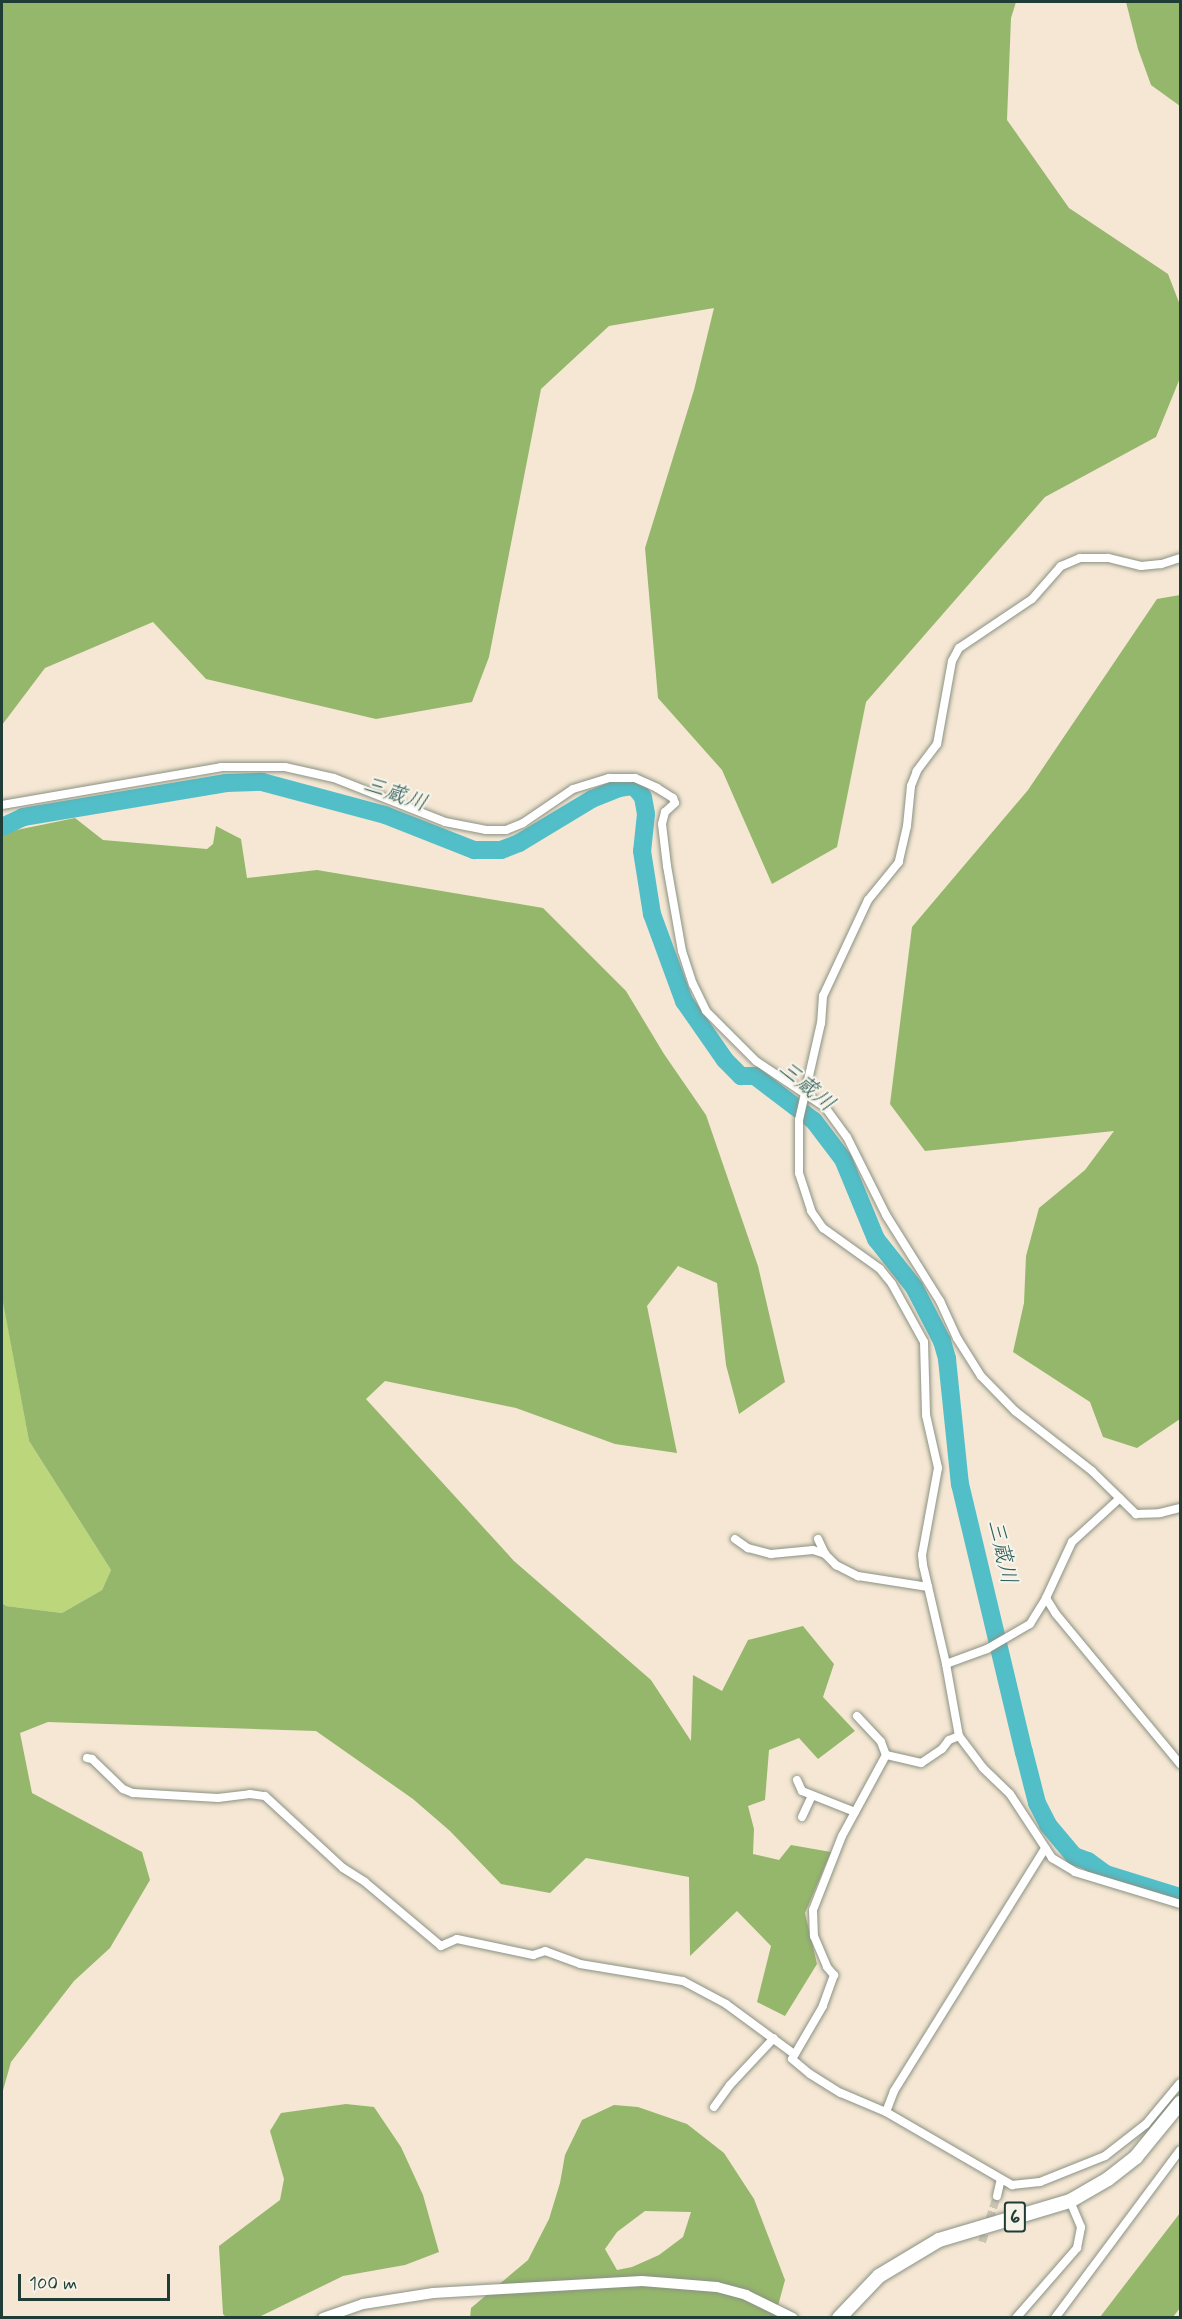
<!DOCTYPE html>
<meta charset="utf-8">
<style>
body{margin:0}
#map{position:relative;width:1182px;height:2319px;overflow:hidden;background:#f5e7d3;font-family:Mynerve,"Klee One",sans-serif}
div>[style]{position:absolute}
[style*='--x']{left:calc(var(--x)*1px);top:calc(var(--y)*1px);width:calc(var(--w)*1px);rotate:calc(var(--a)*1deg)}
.green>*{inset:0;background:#bcd67b}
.forest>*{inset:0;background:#95b76b}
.river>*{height:18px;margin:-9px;padding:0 9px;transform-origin:9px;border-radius:9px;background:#51bec8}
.minor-tunnel>*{height:8px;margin-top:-4px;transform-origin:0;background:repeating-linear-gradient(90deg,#cac5b3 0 8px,transparent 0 12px)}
.roads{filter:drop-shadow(0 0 2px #8a9284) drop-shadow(0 0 2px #8a9284)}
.minor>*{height:8px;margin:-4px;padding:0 4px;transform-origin:4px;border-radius:4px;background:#fff}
.tertiary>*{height:10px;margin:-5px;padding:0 5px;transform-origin:5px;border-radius:5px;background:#fff}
.primary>*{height:14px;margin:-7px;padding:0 7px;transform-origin:7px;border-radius:7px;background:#fff}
span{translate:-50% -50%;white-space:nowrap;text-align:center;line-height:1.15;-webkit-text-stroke:4.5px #f7f3e8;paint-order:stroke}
.shield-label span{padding:2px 4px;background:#f7f3e8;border:2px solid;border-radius:4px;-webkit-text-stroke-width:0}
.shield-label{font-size:20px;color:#1f3d34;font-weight:700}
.water-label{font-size:22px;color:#2c5d59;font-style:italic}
.frame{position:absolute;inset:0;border:3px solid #1f3d34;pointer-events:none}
.scale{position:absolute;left:18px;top:2274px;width:152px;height:27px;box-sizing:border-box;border:3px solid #1f3d34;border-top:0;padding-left:8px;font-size:18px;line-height:21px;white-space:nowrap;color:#1f3d34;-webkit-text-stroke:4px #f7f3e8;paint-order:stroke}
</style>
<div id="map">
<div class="green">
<div style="clip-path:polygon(2px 1295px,29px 1441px,111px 1570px,102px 1590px,62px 1613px,6px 1606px,2px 1603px)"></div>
</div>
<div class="forest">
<div style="clip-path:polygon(2px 2px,1016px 2px,1011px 18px,1007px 120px,1069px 208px,1168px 274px,1180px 305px,1180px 378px,1156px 437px,1045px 497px,866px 702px,837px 847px,772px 884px,722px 770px,658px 698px,645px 548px,694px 390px,714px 308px,609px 326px,541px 389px,489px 657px,472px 702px,376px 719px,206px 679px,153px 622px,45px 668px,2px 725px)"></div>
<div style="clip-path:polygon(1126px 2px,1180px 2px,1180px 106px,1151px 85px,1138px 49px)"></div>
<div style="clip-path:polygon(1180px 595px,1180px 1419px,1137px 1448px,1103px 1437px,1090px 1402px,1013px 1352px,1024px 1303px,1026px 1256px,1039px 1208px,1085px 1170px,1114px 1131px,925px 1151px,890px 1104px,912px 927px,1028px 790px,1157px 599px)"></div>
<div style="clip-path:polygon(75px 818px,103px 840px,207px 849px,213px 844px,216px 826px,241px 839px,247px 878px,317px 870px,543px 908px,626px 991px,664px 1054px,706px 1115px,758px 1266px,785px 1382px,739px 1414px,726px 1365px,717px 1283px,678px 1266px,647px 1306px,677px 1453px,615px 1444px,516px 1408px,385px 1381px,366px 1399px,514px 1561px,651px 1680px,691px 1741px,693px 1675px,722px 1691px,748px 1640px,803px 1626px,834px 1664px,823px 1697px,855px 1731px,818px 1759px,799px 1738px,769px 1750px,765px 1800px,748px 1806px,754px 1829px,753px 1854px,779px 1860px,791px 1845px,831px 1852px,805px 1913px,817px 1964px,785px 2016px,757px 2002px,771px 1946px,737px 1911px,690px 1956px,689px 1877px,586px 1858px,550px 1893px,501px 1884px,450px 1831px,413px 1799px,316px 1731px,48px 1722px,20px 1733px,32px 1793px,142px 1852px,150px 1880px,110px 1948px,74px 1981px,11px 2062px,2px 2094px,2px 1603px,6px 1606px,62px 1613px,102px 1590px,111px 1570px,29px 1441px,2px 1297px,2px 833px)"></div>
<div style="clip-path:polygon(346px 2104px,374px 2107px,401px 2147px,423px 2195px,439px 2252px,405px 2265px,343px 2276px,259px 2317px,226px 2317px,223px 2314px,219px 2246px,280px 2200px,284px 2179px,270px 2131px,281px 2113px)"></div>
<div style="clip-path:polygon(evenodd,614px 2105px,638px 2107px,687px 2124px,724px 2153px,754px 2199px,785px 2280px,775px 2317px,470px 2318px,471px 2308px,528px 2260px,549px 2219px,560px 2183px,565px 2155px,582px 2120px,614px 2105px,645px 2211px,691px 2212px,683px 2237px,659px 2255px,632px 2267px,617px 2270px,605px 2249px,617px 2232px,645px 2211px)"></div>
<div style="clip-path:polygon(1180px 2213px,1180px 2308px,1173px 2317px,1100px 2317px)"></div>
</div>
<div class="river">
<div style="--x:2;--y:827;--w:23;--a:-25"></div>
<div style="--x:23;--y:817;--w:206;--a:-9.5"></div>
<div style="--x:226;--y:783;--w:36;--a:-2"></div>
<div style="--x:262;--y:782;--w:127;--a:15"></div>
<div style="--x:385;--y:815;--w:96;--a:21.5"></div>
<div style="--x:474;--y:850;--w:27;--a:0"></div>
<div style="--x:501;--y:850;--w:19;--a:-21"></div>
<div style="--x:519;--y:843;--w:85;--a:-31.1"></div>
<div style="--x:592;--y:799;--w:29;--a:-22"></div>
<div style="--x:619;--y:788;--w:15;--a:-8"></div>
<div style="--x:634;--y:786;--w:14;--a:51"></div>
<div style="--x:643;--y:797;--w:17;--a:80"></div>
<div style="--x:646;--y:814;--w:37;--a:96"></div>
<div style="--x:642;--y:851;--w:64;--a:81"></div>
<div style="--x:652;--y:914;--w:93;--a:69.8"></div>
<div style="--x:684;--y:1001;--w:72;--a:55.2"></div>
<div style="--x:725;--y:1060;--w:23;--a:45"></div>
<div style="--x:741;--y:1076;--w:14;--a:0"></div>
<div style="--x:755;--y:1076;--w:74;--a:37.3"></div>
<div style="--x:814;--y:1121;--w:48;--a:52.7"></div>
<div style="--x:843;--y:1159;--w:87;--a:67.6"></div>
<div style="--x:876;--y:1239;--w:61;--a:51.6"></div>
<div style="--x:914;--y:1287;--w:61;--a:62.6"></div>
<div style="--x:942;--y:1341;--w:19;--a:74"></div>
<div style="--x:947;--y:1359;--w:126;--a:84.1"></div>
<div style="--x:960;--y:1484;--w:276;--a:76.6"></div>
<div style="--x:1024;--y:1752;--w:53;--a:75.7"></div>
<div style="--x:1037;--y:1803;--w:25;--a:63"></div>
<div style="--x:1048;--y:1825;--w:40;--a:50"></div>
<div style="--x:1074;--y:1856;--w:15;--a:20"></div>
<div style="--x:1088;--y:1861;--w:22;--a:36"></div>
<div style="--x:1106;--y:1874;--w:77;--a:17.3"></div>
</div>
<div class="minor-tunnel">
<div style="--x:982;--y:2242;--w:48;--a:-71.9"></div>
</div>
<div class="roads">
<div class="minor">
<div style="--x:1180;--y:558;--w:20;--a:162"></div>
<div style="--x:1161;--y:564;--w:20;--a:174"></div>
<div style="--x:1141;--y:566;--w:34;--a:-166"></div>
<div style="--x:1108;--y:558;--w:28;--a:180"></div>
<div style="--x:1080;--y:558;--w:21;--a:157"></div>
<div style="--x:1061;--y:566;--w:44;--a:131.3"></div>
<div style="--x:1032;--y:599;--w:88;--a:146.1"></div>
<div style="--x:959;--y:648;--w:15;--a:118"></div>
<div style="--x:952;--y:661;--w:84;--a:100.2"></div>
<div style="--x:937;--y:744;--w:34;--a:127"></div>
<div style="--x:917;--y:771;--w:16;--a:112"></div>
<div style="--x:911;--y:786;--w:40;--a:95.7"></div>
<div style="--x:907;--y:826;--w:37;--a:103"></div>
<div style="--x:899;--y:862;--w:49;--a:129.2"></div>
<div style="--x:868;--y:900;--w:106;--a:115.1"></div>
<div style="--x:823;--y:996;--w:27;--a:94"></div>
<div style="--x:821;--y:1023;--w:99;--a:102.8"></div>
<div style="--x:799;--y:1120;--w:53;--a:90"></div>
<div style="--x:799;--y:1173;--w:40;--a:72"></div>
<div style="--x:811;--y:1211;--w:21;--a:55"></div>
<div style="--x:823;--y:1228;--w:70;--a:35.7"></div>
<div style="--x:880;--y:1269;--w:19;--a:51"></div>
<div style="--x:892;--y:1284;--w:66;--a:61.1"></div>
<div style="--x:924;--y:1342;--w:73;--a:88.4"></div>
<div style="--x:926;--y:1415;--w:54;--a:77.2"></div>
<div style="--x:938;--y:1468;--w:88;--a:100.4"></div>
<div style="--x:922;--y:1555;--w:10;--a:84"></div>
<div style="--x:923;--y:1565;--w:102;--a:76.9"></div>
<div style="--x:946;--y:1664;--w:73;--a:79.8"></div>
<div style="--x:959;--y:1736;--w:40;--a:53"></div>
<div style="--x:983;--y:1768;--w:37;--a:44"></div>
<div style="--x:1010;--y:1794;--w:77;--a:56.7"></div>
<div style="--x:1052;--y:1858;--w:27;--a:31"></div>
<div style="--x:1075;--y:1872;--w:110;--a:16.9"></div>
<div style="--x:2;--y:805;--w:222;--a:-9.8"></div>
<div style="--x:221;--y:767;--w:64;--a:0"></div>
<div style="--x:285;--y:767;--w:50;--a:12.7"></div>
<div style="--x:334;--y:778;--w:119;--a:21.6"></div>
<div style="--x:445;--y:822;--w:42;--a:11"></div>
<div style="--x:486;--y:830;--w:20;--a:0"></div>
<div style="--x:506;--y:830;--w:18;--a:-22"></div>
<div style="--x:523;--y:823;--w:60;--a:-34.2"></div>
<div style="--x:573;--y:789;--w:38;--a:-17"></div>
<div style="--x:609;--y:778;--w:26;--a:0"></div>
<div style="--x:635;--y:778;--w:24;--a:24"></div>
<div style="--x:657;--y:788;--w:19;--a:32"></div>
<div style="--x:673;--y:798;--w:5;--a:68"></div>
<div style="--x:675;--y:803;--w:13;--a:138"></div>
<div style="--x:665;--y:812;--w:12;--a:104"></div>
<div style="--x:662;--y:824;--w:42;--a:83.2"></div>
<div style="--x:667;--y:866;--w:86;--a:80"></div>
<div style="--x:682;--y:951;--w:35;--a:72"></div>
<div style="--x:693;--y:984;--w:30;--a:64"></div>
<div style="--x:706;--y:1011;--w:71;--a:45"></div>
<div style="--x:756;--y:1061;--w:83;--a:33.7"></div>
<div style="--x:825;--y:1107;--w:37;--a:54"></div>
<div style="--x:847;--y:1137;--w:87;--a:63.4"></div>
<div style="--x:886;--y:1215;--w:102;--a:57.9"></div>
<div style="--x:940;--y:1301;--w:41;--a:65.3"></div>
<div style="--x:957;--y:1338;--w:45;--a:57.7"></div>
<div style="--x:981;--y:1376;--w:49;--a:45.8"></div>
<div style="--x:1015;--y:1411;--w:98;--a:37.9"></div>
<div style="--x:1092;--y:1471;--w:62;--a:44.3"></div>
<div style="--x:1136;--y:1514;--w:24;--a:-2"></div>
<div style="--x:1160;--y:1513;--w:21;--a:-14"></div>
<div style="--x:735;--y:1539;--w:16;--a:35"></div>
<div style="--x:748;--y:1548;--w:24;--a:15"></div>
<div style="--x:771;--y:1554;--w:42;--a:-5.4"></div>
<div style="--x:813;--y:1550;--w:13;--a:18"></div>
<div style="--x:818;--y:1539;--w:17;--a:65"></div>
<div style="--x:825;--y:1554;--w:16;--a:45"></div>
<div style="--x:836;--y:1565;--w:25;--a:27"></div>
<div style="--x:858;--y:1576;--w:71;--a:8.9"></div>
<div style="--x:1046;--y:1598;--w:19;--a:58"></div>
<div style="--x:1056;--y:1614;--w:195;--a:50.4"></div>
<div style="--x:946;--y:1664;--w:44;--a:-20.1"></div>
<div style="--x:987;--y:1649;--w:50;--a:-30.2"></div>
<div style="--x:1030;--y:1624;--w:31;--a:-58"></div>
<div style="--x:1046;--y:1598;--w:62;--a:-65.1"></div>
<div style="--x:1072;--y:1542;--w:65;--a:-42.5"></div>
<div style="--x:857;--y:1716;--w:35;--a:47"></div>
<div style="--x:881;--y:1742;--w:14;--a:69"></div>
<div style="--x:959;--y:1736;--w:11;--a:158"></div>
<div style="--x:949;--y:1740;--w:11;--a:128"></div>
<div style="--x:942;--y:1749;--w:25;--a:146"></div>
<div style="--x:921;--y:1763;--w:36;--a:-167"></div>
<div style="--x:886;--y:1755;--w:92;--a:118.5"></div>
<div style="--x:842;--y:1836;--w:79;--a:111.4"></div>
<div style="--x:813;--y:1910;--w:26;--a:88"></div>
<div style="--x:814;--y:1936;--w:34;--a:67"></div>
<div style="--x:827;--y:1967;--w:11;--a:49"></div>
<div style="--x:834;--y:1975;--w:33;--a:110"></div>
<div style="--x:823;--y:2006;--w:61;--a:120.3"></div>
<div style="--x:792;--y:2059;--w:23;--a:40"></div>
<div style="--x:810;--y:2074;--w:36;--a:32"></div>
<div style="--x:841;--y:2093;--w:49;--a:22.9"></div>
<div style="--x:886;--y:2112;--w:146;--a:30.1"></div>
<div style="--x:1012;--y:2185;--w:28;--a:-6"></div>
<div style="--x:1040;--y:2182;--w:70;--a:-21.8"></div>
<div style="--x:1105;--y:2156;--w:52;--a:-38"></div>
<div style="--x:1146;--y:2124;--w:53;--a:-50.3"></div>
<div style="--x:87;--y:1758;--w:5;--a:11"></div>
<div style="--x:92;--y:1759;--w:43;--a:44.1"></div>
<div style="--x:123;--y:1789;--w:11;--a:22"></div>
<div style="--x:133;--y:1793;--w:85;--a:3.4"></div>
<div style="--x:218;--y:1798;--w:32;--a:-7"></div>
<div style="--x:250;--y:1794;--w:15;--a:8"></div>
<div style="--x:265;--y:1796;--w:106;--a:42.7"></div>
<div style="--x:343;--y:1868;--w:26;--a:32"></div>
<div style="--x:365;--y:1882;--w:99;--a:40.1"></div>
<div style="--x:441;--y:1946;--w:17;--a:-24"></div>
<div style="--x:457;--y:1939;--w:78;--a:11.9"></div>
<div style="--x:533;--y:1955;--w:13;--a:-18"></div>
<div style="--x:545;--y:1951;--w:37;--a:20"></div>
<div style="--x:580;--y:1964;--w:104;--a:9.4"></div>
<div style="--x:683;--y:1981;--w:49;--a:28.1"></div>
<div style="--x:726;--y:2004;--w:84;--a:36.3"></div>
<div style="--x:797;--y:1780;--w:12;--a:66"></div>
<div style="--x:802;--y:1791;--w:57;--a:21.6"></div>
<div style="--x:802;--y:1817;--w:23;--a:-65"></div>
<div style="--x:714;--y:2107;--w:27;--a:-54"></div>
<div style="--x:730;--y:2085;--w:64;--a:-46.9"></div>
<div style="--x:886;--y:2112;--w:22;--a:-69"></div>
<div style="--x:894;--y:2091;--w:286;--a:-58.1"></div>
<div style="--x:997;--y:2196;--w:17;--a:-77"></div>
<div style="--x:1016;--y:2318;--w:93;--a:-48.9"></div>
<div style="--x:1077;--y:2248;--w:21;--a:-79"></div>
<div style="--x:1081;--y:2227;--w:28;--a:-113"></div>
<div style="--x:1055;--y:2318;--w:209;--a:-53.3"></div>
</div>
<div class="tertiary">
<div style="--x:323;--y:2318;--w:42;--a:-19.3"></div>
<div style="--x:363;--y:2304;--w:71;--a:-8.9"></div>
<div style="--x:433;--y:2293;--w:209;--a:-3.3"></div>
<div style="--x:642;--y:2281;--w:75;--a:4.6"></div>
<div style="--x:717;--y:2287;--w:30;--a:15"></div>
<div style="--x:746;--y:2295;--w:52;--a:26.1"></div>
</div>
<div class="primary">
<div style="--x:839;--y:2318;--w:58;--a:-46.4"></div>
<div style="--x:879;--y:2276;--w:70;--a:-31"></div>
<div style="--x:939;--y:2240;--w:137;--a:-16.6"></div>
<div style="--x:1070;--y:2201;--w:44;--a:-30.1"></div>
<div style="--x:1108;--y:2179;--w:36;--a:-38"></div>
<div style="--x:1136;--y:2157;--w:70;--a:-50.8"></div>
</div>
</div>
<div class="shield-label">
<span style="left:1015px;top:2217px">6</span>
</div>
<div class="water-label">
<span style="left:395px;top:795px;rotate:19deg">三蔵川</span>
<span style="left:806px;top:1087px;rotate:40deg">三蔵川</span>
<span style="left:1001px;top:1552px;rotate:77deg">三蔵川</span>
</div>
<div class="frame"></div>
<div class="scale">100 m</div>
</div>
